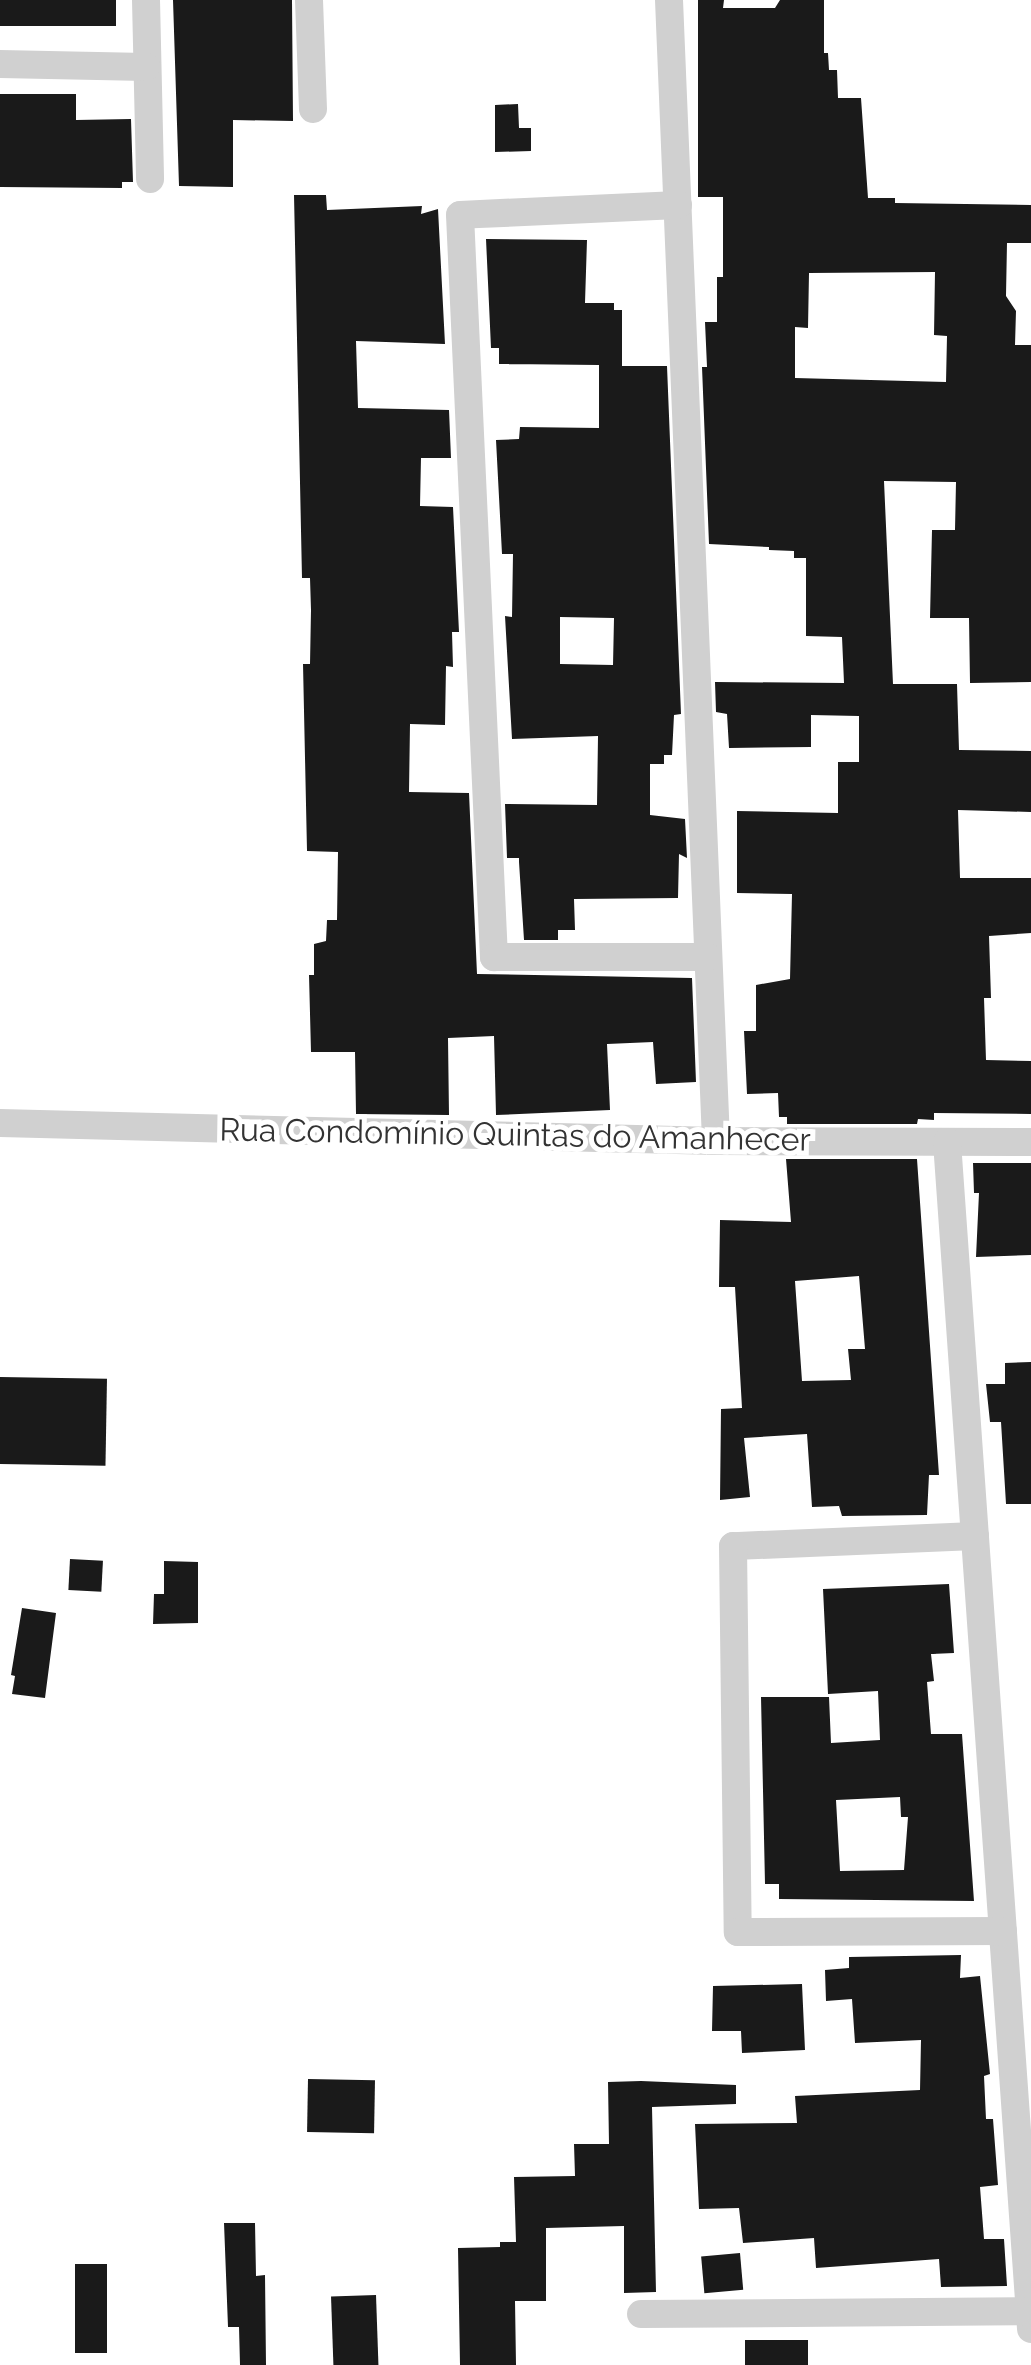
<!DOCTYPE html>
<meta charset="utf-8">
<style>
body{margin:0}
#map{position:relative;width:1031px;height:2365px;overflow:hidden;background:#fff;font-family:Raleway,sans-serif}
div>[style]{position:absolute}
[style*='--x']{left:calc(var(--x)*1px);top:calc(var(--y)*1px);width:calc(var(--w)*1px);rotate:calc(var(--a)*1deg)}
.building>*{inset:0;background:#1a1a1a;transform-origin:0 0}
.street>*{height:28px;margin:-14px;padding:0 14px;transform-origin:14px;border-radius:14px;background:#d0d0d0}
span{translate:-50% -50%;white-space:nowrap;text-align:center;line-height:1.15;-webkit-text-stroke:10px #fff;paint-order:stroke}
.street-label{font-size:32px;color:#333}
</style>
<div id="map">
<div class="building">
<div style="left:0;top:0;width:116px;height:26px"></div>
<div style="clip-path:polygon(173px 0,292px 0,293px 121px,233px 120px,233px 187px,179px 186px)"></div>
<div style="clip-path:polygon(evenodd,698px 0,724px 0,723px 8px,775px 8px,780px 0,824px 0,824px 53px,828px 53px,829px 70px,837px 70px,838px 98px,861px 98px,868px 198px,895px 198px,895px 203px,1031px 205px,1031px 243px,1007px 243px,1006px 296px,1016px 311px,1015px 345px,1031px 345px,1031px 682px,970px 683px,969px 618px,930px 618px,932px 530px,955px 530px,956px 482px,884px 481px,893px 684px,957px 684px,959px 750px,1031px 751px,1031px 812px,958px 810px,960px 878px,1031px 878px,1031px 933px,989px 936px,991px 998px,984px 998px,986px 1060px,1031px 1061px,1031px 1114px,934px 1113px,934px 1120px,918px 1119px,917px 1124px,787px 1124px,787px 1117px,779px 1117px,778px 1093px,747px 1094px,744px 1031px,756px 1031px,756px 985px,790px 979px,792px 894px,737px 893px,737px 811px,838px 813px,838px 762px,859px 762px,859px 716px,811px 715px,811px 747px,729px 748px,727px 714px,716px 712px,715px 682px,844px 683px,842px 637px,806px 636px,806px 558px,794px 558px,794px 551px,769px 550px,769px 547px,709px 544px,702px 367px,707px 367px,705px 322px,717px 322px,717px 277px,723px 277px,723px 197px,698px 197px,698px 0,935px 272px,934px 335px,947px 336px,946px 382px,795px 378px,795px 327px,808px 328px,809px 273px,935px 272px)"></div>
<div style="clip-path:polygon(0 94px,76px 94px,76px 120px,131px 119px,133px 182px,122px 182px,122px 188px,0 187px)"></div>
<div style="clip-path:polygon(518px 104px,519px 128px,531px 128px,531px 151px,495px 152px,495px 105px)"></div>
<div style="clip-path:polygon(294px 195px,326px 195px,327px 210px,422px 206px,421px 214px,438px 209px,445px 344px,356px 341px,358px 408px,449px 410px,451px 458px,421px 458px,420px 506px,453px 507px,459px 632px,452px 632px,453px 667px,446px 666px,445px 725px,410px 724px,409px 792px,469px 793px,477px 974px,692px 978px,696px 1082px,656px 1084px,653px 1042px,607px 1044px,610px 1110px,496px 1115px,494px 1036px,448px 1038px,449px 1115px,356px 1114px,355px 1052px,311px 1052px,309px 975px,314px 975px,314px 944px,326px 941px,327px 920px,337px 920px,338px 852px,307px 851px,303px 664px,310px 664px,311px 610px,310px 578px,302px 578px)"></div>
<div style="clip-path:polygon(evenodd,486px 239px,587px 240px,585px 303px,614px 303px,614px 310px,622px 310px,622px 366px,667px 366px,681px 714px,674px 715px,672px 755px,664px 755px,664px 764px,650px 764px,650px 815px,685px 819px,687px 858px,679px 854px,678px 898px,574px 899px,575px 930px,558px 930px,558px 940px,524px 940px,519px 862px,519px 858px,507px 858px,505px 804px,597px 805px,598px 736px,512px 739px,505px 616px,512px 617px,513px 554px,502px 554px,496px 440px,519px 439px,520px 427px,599px 428px,599px 365px,499px 364px,499px 348px,491px 348px,486px 239px,560px 617px,614px 618px,613px 665px,560px 664px,560px 617px)"></div>
<div style="clip-path:polygon(evenodd,786px 1159px,917px 1159px,939px 1475px,929px 1475px,927px 1515px,842px 1516px,839px 1506px,812px 1507px,807px 1434px,744px 1438px,750px 1497px,720px 1500px,721px 1409px,742px 1408px,735px 1287px,719px 1287px,720px 1220px,791px 1222px,786px 1159px,859px 1276px,865px 1349px,848px 1349px,851px 1380px,802px 1381px,795px 1281px,859px 1276px)"></div>
<div style="clip-path:polygon(973px 1163px,1031px 1163px,1031px 1255px,976px 1257px,979px 1193px,974px 1193px)"></div>
<div style="clip-path:polygon(1031px 1362px,1031px 1504px,1006px 1504px,1001px 1422px,990px 1422px,986px 1384px,1005px 1384px,1005px 1363px)"></div>
<div style="left:0;top:1377px;width:107px;height:87px;rotate:1deg"></div>
<div style="left:70px;top:1559px;width:33px;height:31px;rotate:3deg"></div>
<div style="clip-path:polygon(164px 1561px,198px 1562px,198px 1623px,153px 1624px,154px 1594px,164px 1594px)"></div>
<div style="clip-path:polygon(evenodd,949px 1584px,954px 1653px,931px 1654px,934px 1681px,927px 1682px,931px 1734px,962px 1734px,974px 1901px,779px 1899px,779px 1884px,765px 1884px,761px 1697px,829px 1697px,831px 1743px,880px 1740px,878px 1691px,828px 1694px,823px 1589px,949px 1584px,900px 1797px,901px 1817px,908px 1817px,904px 1870px,840px 1871px,836px 1800px,900px 1797px)"></div>
<div style="clip-path:polygon(22px 1608px,56px 1613px,45px 1698px,12px 1694px,15px 1676px,11px 1675px)"></div>
<div style="clip-path:polygon(961px 1955px,960px 1978px,980px 1976px,990px 2074px,984px 2076px,986px 2119px,993px 2119px,998px 2185px,980px 2187px,984px 2239px,1004px 2239px,1007px 2286px,941px 2287px,939px 2259px,816px 2268px,814px 2238px,743px 2243px,739px 2208px,699px 2209px,695px 2124px,797px 2123px,795px 2096px,920px 2090px,921px 2040px,855px 2043px,852px 1999px,826px 2001px,825px 1970px,849px 1968px,849px 1957px)"></div>
<div style="clip-path:polygon(802px 1984px,805px 2050px,742px 2053px,741px 2031px,712px 2031px,713px 1986px)"></div>
<div style="left:308px;top:2079px;width:67px;height:53px;rotate:1deg"></div>
<div style="clip-path:polygon(641px 2081px,736px 2085px,736px 2104px,652px 2107px,656px 2292px,624px 2293px,624px 2226px,546px 2228px,546px 2301px,515px 2301px,516px 2365px,460px 2365px,458px 2248px,500px 2247px,500px 2242px,516px 2242px,514px 2177px,575px 2176px,574px 2144px,609px 2144px,608px 2082px)"></div>
<div style="clip-path:polygon(224px 2223px,255px 2223px,256px 2276px,265px 2275px,266px 2365px,240px 2365px,239px 2327px,228px 2327px)"></div>
<div style="left:740px;top:2253px;width:37px;height:39px;rotate:85deg"></div>
<div style="left:75px;top:2264px;width:32px;height:89px"></div>
<div style="left:376px;top:2295px;width:70px;height:45px;rotate:88deg"></div>
<div style="left:808px;top:2340px;width:25px;height:63px;rotate:90deg"></div>
</div>
<div class="street">
<div style="--x:146;--y:0;--w:179;--a:88.7"></div>
<div style="--x:309;--y:0;--w:109;--a:87.9"></div>
<div style="--x:669;--y:0;--w:1142;--a:87.64"></div>
<div style="--x:0;--y:64;--w:146;--a:1.2"></div>
<div style="--x:678;--y:205;--w:218;--a:177.4"></div>
<div style="--x:460;--y:215;--w:743;--a:87.38"></div>
<div style="--x:494;--y:957;--w:214;--a:0"></div>
<div style="--x:0;--y:1123;--w:716;--a:1.44"></div>
<div style="--x:716;--y:1141;--w:315;--a:0.2"></div>
<div style="--x:947;--y:1142;--w:1190;--a:85.95"></div>
<div style="--x:975;--y:1536;--w:242;--a:177.6"></div>
<div style="--x:733;--y:1546;--w:386;--a:89.3"></div>
<div style="--x:738;--y:1932;--w:265;--a:-0.2"></div>
<div style="--x:641;--y:2314;--w:390;--a:-0.4"></div>
</div>
<div class="street-label">
<span style="left:515px;top:1135px;rotate:1deg">Rua Condomínio Quintas do Amanhecer</span>
</div>
</div>
